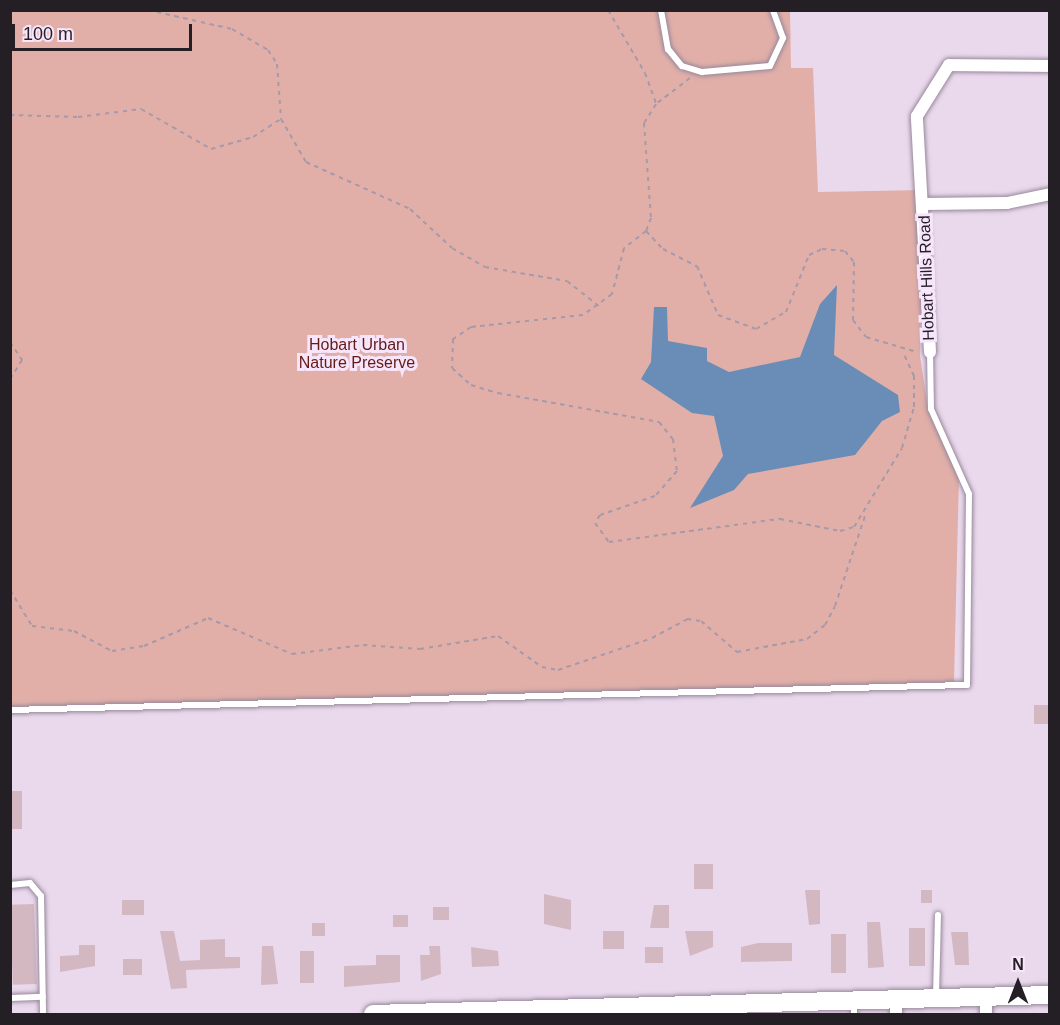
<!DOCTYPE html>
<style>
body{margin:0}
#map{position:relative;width:1060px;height:1025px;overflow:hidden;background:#ead9ed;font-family:Arial,sans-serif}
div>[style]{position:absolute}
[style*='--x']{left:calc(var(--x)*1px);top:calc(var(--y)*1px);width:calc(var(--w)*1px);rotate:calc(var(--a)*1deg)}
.green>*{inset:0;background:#e1afa8}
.water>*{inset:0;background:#6a8db7}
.building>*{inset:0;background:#d3b8c2;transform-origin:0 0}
.path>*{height:2px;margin-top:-1px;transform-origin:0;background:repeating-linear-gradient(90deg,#a699a9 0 4.5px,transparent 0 9px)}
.roads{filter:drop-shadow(0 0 2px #98889b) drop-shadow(0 0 2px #98889b)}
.lane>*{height:6px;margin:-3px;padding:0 3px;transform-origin:3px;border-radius:3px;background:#fff}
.street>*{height:12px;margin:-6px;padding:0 6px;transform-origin:6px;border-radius:6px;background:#fff}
.secondary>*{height:18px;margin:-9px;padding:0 9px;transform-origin:9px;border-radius:9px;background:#fff}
span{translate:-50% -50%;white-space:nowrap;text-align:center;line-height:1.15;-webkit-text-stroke:6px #f7e6fb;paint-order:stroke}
.street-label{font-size:16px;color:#241e25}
.park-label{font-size:16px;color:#641b16}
.frame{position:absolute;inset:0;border:12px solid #241e25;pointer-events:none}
.north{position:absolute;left:988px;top:953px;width:60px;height:60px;-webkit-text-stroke:4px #f7e6fb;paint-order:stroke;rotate:0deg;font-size:16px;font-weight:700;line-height:24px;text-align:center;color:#241e25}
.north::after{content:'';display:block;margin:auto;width:21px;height:27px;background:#241e25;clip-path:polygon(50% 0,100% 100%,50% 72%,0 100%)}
.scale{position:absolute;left:12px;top:24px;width:180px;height:27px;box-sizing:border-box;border:3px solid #241e25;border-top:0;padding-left:8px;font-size:18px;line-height:21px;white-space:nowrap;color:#241e25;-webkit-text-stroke:4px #f7e6fb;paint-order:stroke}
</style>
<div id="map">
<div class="green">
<div style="clip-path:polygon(10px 11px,790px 11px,791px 68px,813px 68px,818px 192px,923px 190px,920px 356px,928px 409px,959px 477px,954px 682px,11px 709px)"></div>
</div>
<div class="water">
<div style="clip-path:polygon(837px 285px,834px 355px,898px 395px,900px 412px,882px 421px,855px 455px,748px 474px,734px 490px,690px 508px,723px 456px,714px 416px,692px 413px,641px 379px,651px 362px,654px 307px,667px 307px,668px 341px,707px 348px,707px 361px,729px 372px,800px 357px,820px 304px)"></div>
</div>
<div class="building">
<div style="left:1034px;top:705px;width:16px;height:19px"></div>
<div style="left:10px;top:791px;width:12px;height:38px"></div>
<div style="left:713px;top:864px;width:25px;height:19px;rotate:90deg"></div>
<div style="clip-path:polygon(805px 890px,820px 890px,820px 924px,809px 925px)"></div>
<div style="left:921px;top:890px;width:11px;height:13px"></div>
<div style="clip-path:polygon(544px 894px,571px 900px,571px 930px,544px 924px)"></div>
<div style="left:144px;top:900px;width:15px;height:22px;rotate:90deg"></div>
<div style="left:34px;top:904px;width:80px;height:24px;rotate:88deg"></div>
<div style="clip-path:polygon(654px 905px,669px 905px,669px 928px,650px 928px)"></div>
<div style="left:449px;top:907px;width:13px;height:16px;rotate:90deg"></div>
<div style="left:393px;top:915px;width:15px;height:12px"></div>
<div style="clip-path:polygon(867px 922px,880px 922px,884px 967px,868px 968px)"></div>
<div style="left:312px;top:923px;width:13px;height:13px"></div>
<div style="left:909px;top:928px;width:16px;height:38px"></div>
<div style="clip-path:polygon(160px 931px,174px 931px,180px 961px,200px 960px,200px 940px,225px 939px,225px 957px,240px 957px,240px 968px,186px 970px,187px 988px,171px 989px)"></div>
<div style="left:603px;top:931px;width:21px;height:18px"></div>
<div style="clip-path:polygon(685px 931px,713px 931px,713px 947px,690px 956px)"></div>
<div style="clip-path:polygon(951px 932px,968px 932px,969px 965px,955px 965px)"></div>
<div style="left:831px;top:934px;width:15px;height:39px"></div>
<div style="clip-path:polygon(758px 943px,792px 943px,792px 961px,741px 962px,741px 947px)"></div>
<div style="clip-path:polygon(79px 945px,95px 945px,95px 966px,60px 972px,60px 956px,79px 955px)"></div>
<div style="clip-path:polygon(262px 946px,273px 946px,278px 984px,261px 985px)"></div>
<div style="clip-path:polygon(429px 946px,440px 946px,441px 974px,421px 981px,420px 955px,430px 955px)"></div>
<div style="clip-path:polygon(471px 947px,498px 951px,499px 966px,472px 967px)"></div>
<div style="left:663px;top:947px;width:16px;height:18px;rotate:90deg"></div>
<div style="left:300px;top:951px;width:14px;height:32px"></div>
<div style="clip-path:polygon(376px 955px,400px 955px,400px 982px,344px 987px,344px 966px,376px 965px)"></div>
<div style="left:123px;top:959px;width:19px;height:16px"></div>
</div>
<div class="path">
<div style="--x:148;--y:10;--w:86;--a:12.7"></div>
<div style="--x:232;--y:29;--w:42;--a:30.3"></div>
<div style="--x:268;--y:50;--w:17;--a:57"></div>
<div style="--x:277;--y:64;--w:55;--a:85.8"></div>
<div style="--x:281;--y:119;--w:50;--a:59.8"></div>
<div style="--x:306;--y:162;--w:114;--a:24.3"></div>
<div style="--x:410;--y:209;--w:57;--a:42.9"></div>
<div style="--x:452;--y:248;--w:38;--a:30"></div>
<div style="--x:485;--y:267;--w:83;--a:9.7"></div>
<div style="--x:567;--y:281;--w:42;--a:38.2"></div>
<div style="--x:608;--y:10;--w:73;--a:59.6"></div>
<div style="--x:645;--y:73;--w:33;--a:70"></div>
<div style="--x:690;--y:78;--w:43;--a:142.6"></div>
<div style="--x:656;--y:104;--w:22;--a:122"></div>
<div style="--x:644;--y:123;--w:95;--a:85.8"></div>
<div style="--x:651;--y:218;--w:14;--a:111"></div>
<div style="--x:646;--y:231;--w:28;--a:142"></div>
<div style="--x:624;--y:248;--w:48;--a:104.6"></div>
<div style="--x:612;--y:294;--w:36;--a:144"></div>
<div style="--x:583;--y:315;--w:113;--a:173.9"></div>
<div style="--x:471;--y:327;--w:22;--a:146"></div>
<div style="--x:453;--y:339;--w:29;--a:92"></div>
<div style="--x:452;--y:368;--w:25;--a:42"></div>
<div style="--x:471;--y:385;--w:28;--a:17"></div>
<div style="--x:498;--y:393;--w:164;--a:10.2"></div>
<div style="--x:659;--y:422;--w:22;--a:51"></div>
<div style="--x:673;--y:439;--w:32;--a:83"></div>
<div style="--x:677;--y:471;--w:33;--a:131"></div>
<div style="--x:655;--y:496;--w:58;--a:160.9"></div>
<div style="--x:600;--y:515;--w:9;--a:122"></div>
<div style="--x:595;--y:523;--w:24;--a:54"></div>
<div style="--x:609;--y:542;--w:173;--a:-7.7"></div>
<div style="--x:780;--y:519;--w:61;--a:11.3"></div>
<div style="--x:840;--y:531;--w:15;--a:-16"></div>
<div style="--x:854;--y:527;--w:92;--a:-58.7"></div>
<div style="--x:902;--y:448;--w:43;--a:-73.7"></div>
<div style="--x:914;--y:407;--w:31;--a:-90"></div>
<div style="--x:914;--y:376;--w:26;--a:-115"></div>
<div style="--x:10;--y:115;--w:68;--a:1.7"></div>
<div style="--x:78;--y:117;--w:64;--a:-7.2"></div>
<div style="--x:141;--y:109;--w:81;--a:29.7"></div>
<div style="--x:211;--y:149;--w:44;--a:-15.9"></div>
<div style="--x:253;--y:137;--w:33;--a:-33"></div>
<div style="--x:646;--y:231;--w:25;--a:47"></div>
<div style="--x:663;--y:249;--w:38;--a:27"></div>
<div style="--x:697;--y:266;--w:53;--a:66.8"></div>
<div style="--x:718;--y:315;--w:40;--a:20.2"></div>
<div style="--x:756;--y:329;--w:34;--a:-30"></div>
<div style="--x:786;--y:312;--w:61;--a:-68"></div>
<div style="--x:809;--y:255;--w:14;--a:-25"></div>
<div style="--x:822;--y:249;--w:23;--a:5"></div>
<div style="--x:845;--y:251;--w:14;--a:51"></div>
<div style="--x:854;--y:262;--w:58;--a:91"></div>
<div style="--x:853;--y:320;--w:21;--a:53"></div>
<div style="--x:866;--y:337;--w:53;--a:16.4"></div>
<div style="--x:10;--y:342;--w:22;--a:56"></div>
<div style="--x:22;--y:360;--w:22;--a:122"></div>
<div style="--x:10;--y:590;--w:42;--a:58.6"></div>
<div style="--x:32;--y:626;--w:42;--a:6.8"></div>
<div style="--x:74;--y:631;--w:43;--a:27.8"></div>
<div style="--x:112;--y:651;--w:32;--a:-9"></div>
<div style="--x:144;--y:646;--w:70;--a:-23.6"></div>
<div style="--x:208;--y:618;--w:91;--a:23.2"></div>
<div style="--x:292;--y:654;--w:72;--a:-7.2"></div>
<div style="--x:363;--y:645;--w:57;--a:4"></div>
<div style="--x:420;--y:649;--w:79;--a:-9.5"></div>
<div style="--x:498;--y:636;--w:54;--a:35.2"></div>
<div style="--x:542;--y:667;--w:16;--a:11"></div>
<div style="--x:558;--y:670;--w:99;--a:-18.8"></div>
<div style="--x:652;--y:638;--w:40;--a:-28"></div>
<div style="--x:687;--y:619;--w:14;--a:8"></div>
<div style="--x:701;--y:621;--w:48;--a:40.7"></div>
<div style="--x:737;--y:652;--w:71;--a:-10.5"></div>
<div style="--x:807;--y:639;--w:23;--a:-38"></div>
<div style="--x:825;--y:625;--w:21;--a:-62"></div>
<div style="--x:835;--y:606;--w:95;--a:-71.6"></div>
</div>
<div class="roads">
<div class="lane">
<div style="--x:661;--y:10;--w:40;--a:80"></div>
<div style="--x:668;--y:49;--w:22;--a:51"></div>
<div style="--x:682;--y:66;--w:21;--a:17"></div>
<div style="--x:702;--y:72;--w:68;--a:-5"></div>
<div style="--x:770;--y:66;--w:31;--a:-65"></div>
<div style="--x:783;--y:38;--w:30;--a:-110"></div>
<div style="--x:10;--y:710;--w:957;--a:-1.5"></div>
<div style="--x:967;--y:685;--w:191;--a:-89.4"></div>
<div style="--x:969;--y:494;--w:93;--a:-114.1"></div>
<div style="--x:931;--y:409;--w:57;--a:-91"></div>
<div style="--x:10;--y:885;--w:20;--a:-6"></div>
<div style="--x:30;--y:883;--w:17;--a:50"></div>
<div style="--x:41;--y:896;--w:118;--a:89"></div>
<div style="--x:936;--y:996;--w:81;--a:-88.6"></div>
<div style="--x:10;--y:998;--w:33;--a:-2"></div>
<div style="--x:854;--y:1003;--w:11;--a:90"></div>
</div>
<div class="street">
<div style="--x:924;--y:204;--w:83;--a:-0.7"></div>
<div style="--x:1007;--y:203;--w:44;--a:-11.8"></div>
<div style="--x:930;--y:352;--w:236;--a:-93.2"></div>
<div style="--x:917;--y:116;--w:60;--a:-57.9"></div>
<div style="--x:949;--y:65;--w:101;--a:0.6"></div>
<div style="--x:986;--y:998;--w:16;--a:90"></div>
<div style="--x:896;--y:1001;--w:13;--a:90"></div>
</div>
<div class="secondary">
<div style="--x:373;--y:1014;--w:677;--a:-1.61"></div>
</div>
</div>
<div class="street-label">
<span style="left:927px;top:278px;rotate:-92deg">Hobart Hills Road</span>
</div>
<div class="park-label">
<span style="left:357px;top:354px">Hobart Urban<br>Nature Preserve</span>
</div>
<div class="frame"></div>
<div class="north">N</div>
<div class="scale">100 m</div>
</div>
